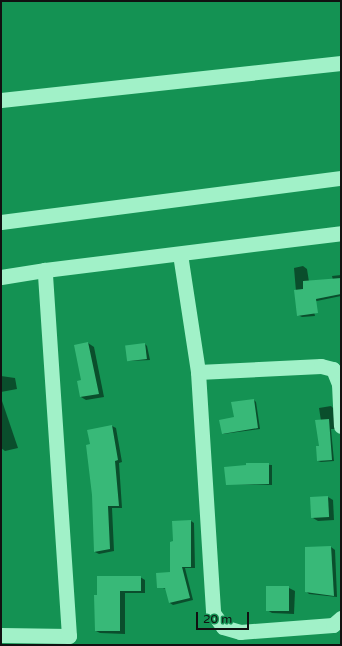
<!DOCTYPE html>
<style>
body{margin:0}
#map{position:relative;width:342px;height:646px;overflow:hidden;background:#149253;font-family:"Varela Round",sans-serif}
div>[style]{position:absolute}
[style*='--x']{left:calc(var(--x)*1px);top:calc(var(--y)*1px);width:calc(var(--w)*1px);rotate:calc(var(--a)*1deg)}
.shadow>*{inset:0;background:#0007}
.building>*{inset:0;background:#38b978;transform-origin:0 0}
.minor>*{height:15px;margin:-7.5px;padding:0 7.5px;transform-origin:7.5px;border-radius:7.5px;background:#a1f1c8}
span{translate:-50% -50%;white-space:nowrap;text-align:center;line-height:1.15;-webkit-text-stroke:3px #149253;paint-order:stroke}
.frame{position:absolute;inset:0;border:2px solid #111;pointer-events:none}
.scale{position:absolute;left:196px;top:612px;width:53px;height:18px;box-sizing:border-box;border:2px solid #111;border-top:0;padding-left:5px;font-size:12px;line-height:14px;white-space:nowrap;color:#111;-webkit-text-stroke:3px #149253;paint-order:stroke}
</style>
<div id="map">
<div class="shadow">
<div style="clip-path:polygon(303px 266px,307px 269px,309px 282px,333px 280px,332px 276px,341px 275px,341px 296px,312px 302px,315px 316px,302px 317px,298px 315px,294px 268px)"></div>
<div style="clip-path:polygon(88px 343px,94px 347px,104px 397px,86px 400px,81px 397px)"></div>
<div style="clip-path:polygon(145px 344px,147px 346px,150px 360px,128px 361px)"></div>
<div style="clip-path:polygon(1px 376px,15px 378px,17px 389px,1px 392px)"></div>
<div style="clip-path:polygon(1px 398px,18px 448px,5px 451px,1px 448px)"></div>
<div style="clip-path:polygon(254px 400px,256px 402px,260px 429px,223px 434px,235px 418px)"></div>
<div style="clip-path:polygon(331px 406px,333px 408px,335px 429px,331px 429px,334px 461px,321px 462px,318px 461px,321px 421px,319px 408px)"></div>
<div style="clip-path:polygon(112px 426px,116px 428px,122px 462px,119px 463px,122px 508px,112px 508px,114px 551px,99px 554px,95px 552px,92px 445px,88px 431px)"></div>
<div style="clip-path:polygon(247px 464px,272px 465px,272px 485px,227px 484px)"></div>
<div style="clip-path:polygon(328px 497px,333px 500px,334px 520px,318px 521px,313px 518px)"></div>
<div style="clip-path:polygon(191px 521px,194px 523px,195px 568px,185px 568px,193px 600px,173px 605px,170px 603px,167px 589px,158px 587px,171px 573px,174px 542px)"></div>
<div style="clip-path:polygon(331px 547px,335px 550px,337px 597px,309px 594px,306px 591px)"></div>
<div style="clip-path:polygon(140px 577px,145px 580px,145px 593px,125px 593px,125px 634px,100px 633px,96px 631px,98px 596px)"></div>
<div style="clip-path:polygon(267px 587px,289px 588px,295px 591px,294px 614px,272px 613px,267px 610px)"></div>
</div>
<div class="building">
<div style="clip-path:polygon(341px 278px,341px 294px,316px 299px,318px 313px,297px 316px,294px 290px,303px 289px,303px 281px)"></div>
<div style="clip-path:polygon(88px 342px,99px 394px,80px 397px,77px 381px,81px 380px,74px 345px)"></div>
<div style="left:145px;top:343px;width:16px;height:20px;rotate:83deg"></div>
<div style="clip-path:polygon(254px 399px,258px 428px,222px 434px,219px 420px,234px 417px,231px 402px)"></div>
<div style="clip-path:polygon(329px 419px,332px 460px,317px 461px,316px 446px,319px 446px,315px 420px)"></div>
<div style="clip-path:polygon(112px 425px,118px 460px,115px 461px,119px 506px,108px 506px,110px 549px,94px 552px,92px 495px,86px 445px,90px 444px,87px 430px)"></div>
<div style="clip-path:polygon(246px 463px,269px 463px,269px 484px,226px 485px,224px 467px,246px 465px)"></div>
<div style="left:328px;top:496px;width:21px;height:18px;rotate:87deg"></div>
<div style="clip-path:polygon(191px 520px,191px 567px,182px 567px,190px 598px,169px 603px,165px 588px,157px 588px,156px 573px,170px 572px,170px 542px,173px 541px,172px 521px)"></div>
<div style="clip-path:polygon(331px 546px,334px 596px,305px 592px,305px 547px)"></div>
<div style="clip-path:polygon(97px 576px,141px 576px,141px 591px,120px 591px,120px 631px,95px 631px,94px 595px,97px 595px)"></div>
<div style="left:266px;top:586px;width:23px;height:25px"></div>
</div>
<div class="minor">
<div style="--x:1;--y:100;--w:342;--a:-6.2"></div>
<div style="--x:1;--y:222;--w:343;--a:-7.4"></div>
<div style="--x:180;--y:254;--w:119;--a:81.3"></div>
<div style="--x:198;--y:372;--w:241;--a:86.4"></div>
<div style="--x:213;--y:613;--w:17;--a:54"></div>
<div style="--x:223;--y:627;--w:18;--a:16"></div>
<div style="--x:240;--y:632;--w:93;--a:-4.3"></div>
<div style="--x:333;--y:625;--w:11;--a:-41"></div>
<div style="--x:1;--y:277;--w:45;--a:-9"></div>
<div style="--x:45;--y:270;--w:298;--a:-7.1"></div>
<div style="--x:198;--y:372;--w:123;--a:-2.8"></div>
<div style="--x:321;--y:366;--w:12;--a:14"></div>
<div style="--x:333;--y:369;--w:16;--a:68"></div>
<div style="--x:339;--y:384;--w:42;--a:87.3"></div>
<div style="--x:1;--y:635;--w:68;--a:0.8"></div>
<div style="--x:69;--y:636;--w:367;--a:-93.8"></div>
</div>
<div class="frame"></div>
<div class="scale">20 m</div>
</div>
